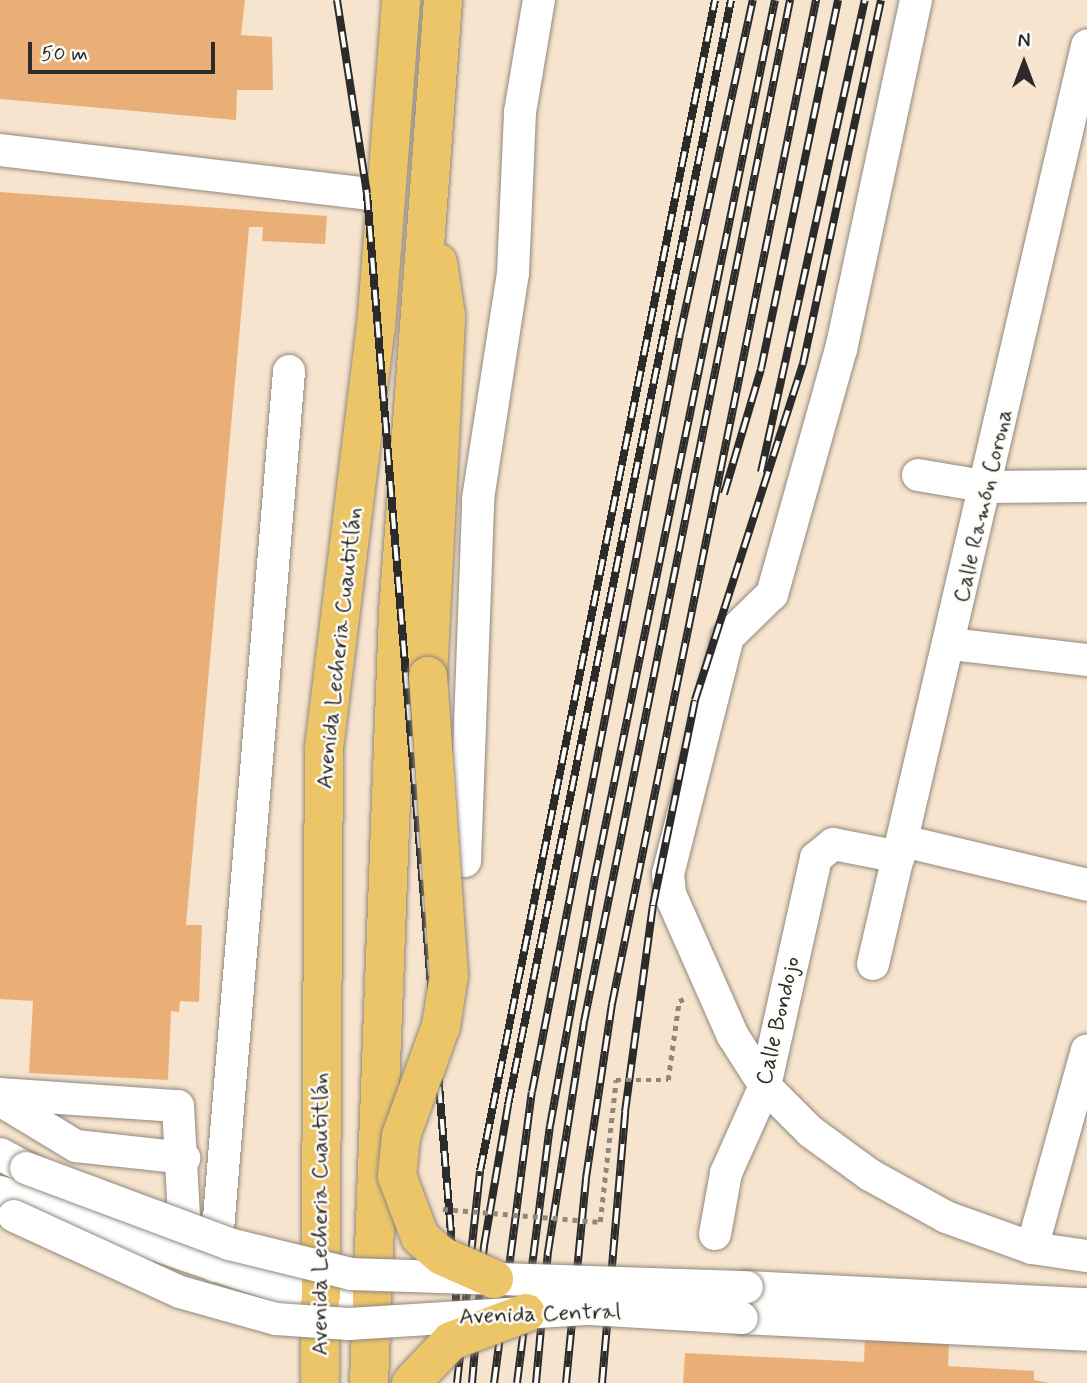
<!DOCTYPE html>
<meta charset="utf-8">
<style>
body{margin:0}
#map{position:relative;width:1087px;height:1383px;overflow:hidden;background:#f7e4ce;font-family:Mynerve,sans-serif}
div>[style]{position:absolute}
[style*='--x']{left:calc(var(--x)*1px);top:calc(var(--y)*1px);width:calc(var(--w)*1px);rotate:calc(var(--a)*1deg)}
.building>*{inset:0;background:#eaaf76}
.path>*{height:4.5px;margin-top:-2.25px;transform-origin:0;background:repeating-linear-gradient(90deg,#91887c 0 5px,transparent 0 10px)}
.roads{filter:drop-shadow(0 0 2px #91887c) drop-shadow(0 0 2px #91887c)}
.minor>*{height:32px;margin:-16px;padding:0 16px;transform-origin:16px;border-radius:16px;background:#fff}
.major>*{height:38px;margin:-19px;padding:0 19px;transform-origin:19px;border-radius:19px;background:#edc569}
.rail>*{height:8px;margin-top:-4px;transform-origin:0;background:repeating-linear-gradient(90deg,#fdfcf7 0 16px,#2b2b2b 0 32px);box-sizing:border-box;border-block:2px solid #2b2b2b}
.path-bridge>*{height:4.5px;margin-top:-2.25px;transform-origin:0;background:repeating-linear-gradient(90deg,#91887c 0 5px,transparent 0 10px)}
.bridges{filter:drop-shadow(0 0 2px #91887c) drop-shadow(0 0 2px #91887c)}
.minor-bridge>*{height:32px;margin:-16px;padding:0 16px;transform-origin:16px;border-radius:16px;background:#fff}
.major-bridge>*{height:38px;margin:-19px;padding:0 19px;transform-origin:19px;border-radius:19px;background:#edc569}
span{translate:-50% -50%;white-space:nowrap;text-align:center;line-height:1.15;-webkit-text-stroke:5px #fdfcf7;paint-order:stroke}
.street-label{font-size:23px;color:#2b2b2b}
.north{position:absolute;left:989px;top:28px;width:70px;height:70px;-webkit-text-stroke:5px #fdfcf7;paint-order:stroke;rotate:0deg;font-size:19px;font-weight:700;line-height:28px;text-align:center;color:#2b2b2b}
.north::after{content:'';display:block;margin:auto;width:24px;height:32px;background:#2b2b2b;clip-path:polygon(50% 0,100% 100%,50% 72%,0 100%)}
.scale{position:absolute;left:28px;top:42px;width:187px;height:32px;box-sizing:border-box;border:4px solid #2b2b2b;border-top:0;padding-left:9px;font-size:21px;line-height:24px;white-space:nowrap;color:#2b2b2b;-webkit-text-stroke:5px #fdfcf7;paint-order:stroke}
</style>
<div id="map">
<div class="building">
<div style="clip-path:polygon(0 0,245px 0,241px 35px,272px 37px,273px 90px,237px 90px,236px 120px,0 99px)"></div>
<div style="clip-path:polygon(0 192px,327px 216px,325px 244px,262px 241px,263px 227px,249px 227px,186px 925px,202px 925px,199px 1002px,180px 1001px,179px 1012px,171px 1011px,168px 1080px,29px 1073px,33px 1001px,0 999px)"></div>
<div style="clip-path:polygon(865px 1337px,949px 1341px,948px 1366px,1034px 1371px,1034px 1380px,1051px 1383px,683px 1383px,685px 1353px,864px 1362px)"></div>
</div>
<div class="path">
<div style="--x:668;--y:1080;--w:80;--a:-82.1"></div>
<div style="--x:679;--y:1001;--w:10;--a:-24"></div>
</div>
<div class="roads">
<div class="minor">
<div style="--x:916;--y:0;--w:357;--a:102.1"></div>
<div style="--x:841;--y:349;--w:255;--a:105.7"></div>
<div style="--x:772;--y:594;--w:62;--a:135.7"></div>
<div style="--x:728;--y:637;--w:244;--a:104.2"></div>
<div style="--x:668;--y:874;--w:20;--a:84"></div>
<div style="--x:670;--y:894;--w:155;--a:66.1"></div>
<div style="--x:733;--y:1036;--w:59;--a:57.4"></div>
<div style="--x:765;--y:1086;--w:65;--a:45"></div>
<div style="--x:811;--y:1132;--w:73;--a:36.1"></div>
<div style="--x:870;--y:1175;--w:87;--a:28.9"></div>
<div style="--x:946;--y:1217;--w:91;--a:19.8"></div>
<div style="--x:1032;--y:1248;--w:56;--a:8.3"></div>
<div style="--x:0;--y:150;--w:389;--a:6.8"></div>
<div style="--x:918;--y:475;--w:72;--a:9.6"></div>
<div style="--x:989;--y:487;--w:98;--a:-0.6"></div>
<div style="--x:951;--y:644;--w:137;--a:6.7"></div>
<div style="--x:903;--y:841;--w:189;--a:13.4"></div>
<div style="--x:465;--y:861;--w:362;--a:-87.9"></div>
<div style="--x:478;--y:499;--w:229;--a:-81.2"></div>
<div style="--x:513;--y:273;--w:161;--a:-87.5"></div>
<div style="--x:520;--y:112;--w:114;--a:-80.4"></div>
<div style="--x:873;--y:964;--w:943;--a:-76.88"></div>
<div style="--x:0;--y:1094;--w:178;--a:3.9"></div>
<div style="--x:178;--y:1106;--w:149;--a:86.9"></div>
<div style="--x:0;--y:1100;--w:89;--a:31.2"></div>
<div style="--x:76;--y:1146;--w:109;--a:6.3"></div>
<div style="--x:0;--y:1154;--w:30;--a:28"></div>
<div style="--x:0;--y:1192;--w:338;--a:18.8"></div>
<div style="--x:320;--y:1301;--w:50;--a:4.6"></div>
<div style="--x:715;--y:1234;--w:62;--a:-79.8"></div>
<div style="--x:726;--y:1173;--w:95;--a:-65.9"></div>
<div style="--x:765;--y:1086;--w:234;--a:-77.4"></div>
<div style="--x:816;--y:858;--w:22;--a:-39"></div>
<div style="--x:833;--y:844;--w:67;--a:11.1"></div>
<div style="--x:1032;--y:1248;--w:205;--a:-74.5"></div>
<div style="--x:215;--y:1266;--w:898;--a:-85.27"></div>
<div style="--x:747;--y:1287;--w:340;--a:2.9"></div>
<div style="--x:742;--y:1318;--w:345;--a:2.8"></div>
</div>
<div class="major">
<div style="--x:428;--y:676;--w:360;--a:-87.1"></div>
<div style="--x:446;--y:316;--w:54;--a:-98.6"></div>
<div style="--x:320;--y:1383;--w:635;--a:-89.64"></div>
<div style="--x:324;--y:748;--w:424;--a:-83"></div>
<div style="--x:376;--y:327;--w:328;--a:-85.6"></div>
<div style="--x:369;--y:1383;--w:771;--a:-87.84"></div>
<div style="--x:398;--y:613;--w:615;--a:-85.8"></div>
</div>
</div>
<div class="rail">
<div style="--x:337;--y:0;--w:196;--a:81.2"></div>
<div style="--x:367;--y:194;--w:1117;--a:85.38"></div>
<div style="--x:761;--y:472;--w:483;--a:-77.6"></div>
<div style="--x:724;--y:494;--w:130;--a:-73.5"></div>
<div style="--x:761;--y:369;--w:377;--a:-78.2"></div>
<div style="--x:457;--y:1383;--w:213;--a:-83.8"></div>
<div style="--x:480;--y:1171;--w:1194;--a:-78.65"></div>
<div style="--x:472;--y:1383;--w:138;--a:-85"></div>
<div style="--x:484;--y:1246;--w:143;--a:-80.3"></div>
<div style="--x:508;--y:1105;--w:1127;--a:-78.59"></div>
<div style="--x:494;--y:1383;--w:293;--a:-82.6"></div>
<div style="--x:532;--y:1092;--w:772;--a:-78.95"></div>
<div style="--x:680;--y:334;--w:342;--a:-77.7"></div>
<div style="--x:517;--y:1383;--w:259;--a:-82.7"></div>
<div style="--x:550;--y:1126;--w:254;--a:-79.8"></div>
<div style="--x:595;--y:876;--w:894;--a:-78.39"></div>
<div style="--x:536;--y:1383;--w:132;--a:-84.8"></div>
<div style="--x:548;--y:1252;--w:233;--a:-81.1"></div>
<div style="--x:584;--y:1022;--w:1043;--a:-78.6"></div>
<div style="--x:566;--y:1383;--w:206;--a:-84.4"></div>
<div style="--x:586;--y:1178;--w:176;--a:-81.5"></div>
<div style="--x:612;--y:1004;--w:1025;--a:-78.51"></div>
<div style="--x:602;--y:1383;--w:272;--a:-85.1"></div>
<div style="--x:625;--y:1112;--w:209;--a:-82.3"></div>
<div style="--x:653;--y:905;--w:209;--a:-78.4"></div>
<div style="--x:695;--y:700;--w:353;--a:-72.2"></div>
<div style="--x:803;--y:364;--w:372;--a:-77.9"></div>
</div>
<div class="path-bridge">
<div style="--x:443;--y:1209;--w:158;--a:4.7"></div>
<div style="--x:600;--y:1222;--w:143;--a:-83.6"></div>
<div style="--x:616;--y:1080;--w:52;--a:0"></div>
</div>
<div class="bridges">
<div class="minor-bridge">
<div style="--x:26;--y:1168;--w:217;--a:20.5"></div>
<div style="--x:229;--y:1244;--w:126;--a:13.8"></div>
<div style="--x:351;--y:1274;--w:396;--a:1.9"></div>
<div style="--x:14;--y:1216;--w:183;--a:24.6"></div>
<div style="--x:180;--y:1292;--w:100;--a:15.7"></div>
<div style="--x:276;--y:1319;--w:73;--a:3.9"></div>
<div style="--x:349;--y:1324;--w:241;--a:-3.6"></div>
<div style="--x:590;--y:1309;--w:152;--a:3.4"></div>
</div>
<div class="major-bridge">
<div style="--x:428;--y:676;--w:300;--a:86"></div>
<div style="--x:449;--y:975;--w:52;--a:98.9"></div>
<div style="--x:441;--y:1026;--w:117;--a:110"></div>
<div style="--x:401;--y:1136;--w:40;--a:95.7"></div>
<div style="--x:397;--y:1176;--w:65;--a:69.3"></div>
<div style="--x:420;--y:1237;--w:29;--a:41"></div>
<div style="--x:442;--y:1256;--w:57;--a:23.9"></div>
<div style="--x:411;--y:1383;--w:58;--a:-46.4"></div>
<div style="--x:451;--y:1341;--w:80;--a:-20.5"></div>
</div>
</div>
<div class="street-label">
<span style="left:984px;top:506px;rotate:-77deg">Calle Ramón Corona</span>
<span style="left:340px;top:648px;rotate:-84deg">Avenida Lecheria Cuautitlán</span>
<span style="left:779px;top:1021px;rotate:-77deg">Calle Bondojo</span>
<span style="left:321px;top:1214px;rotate:-90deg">Avenida Lecheria Cuautitlán</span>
<span style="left:540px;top:1315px;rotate:-2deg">Avenida Central</span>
</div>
<div class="north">N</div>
<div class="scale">50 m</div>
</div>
